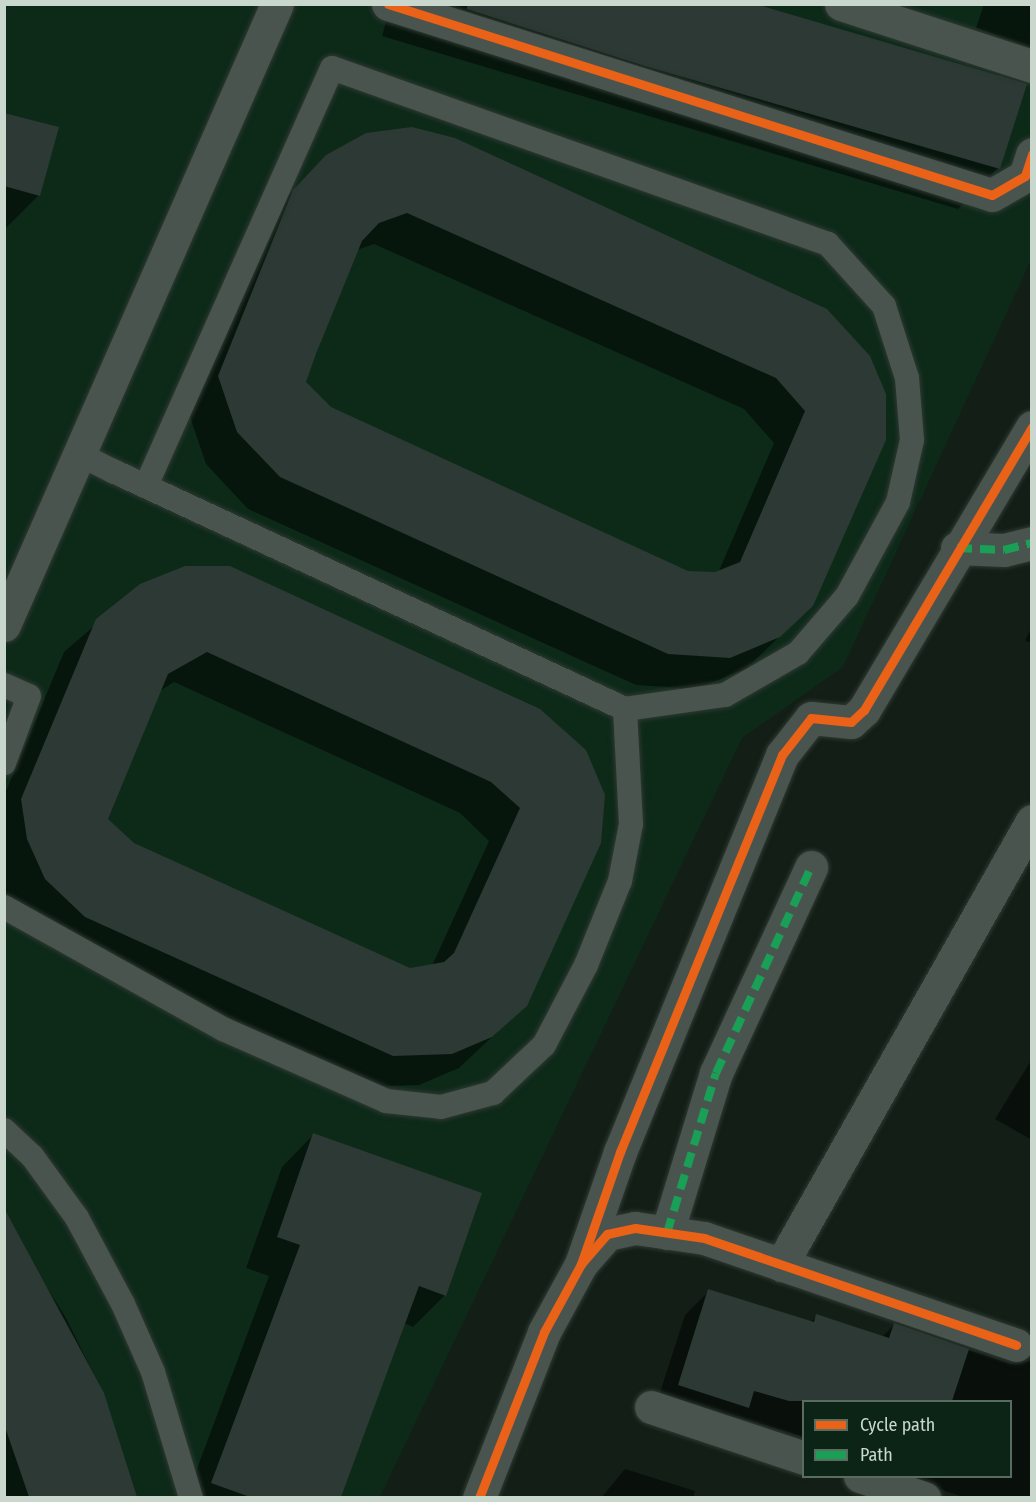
<!DOCTYPE html>
<style>
body{margin:0}
#map{position:relative;width:1036px;height:1502px;overflow:hidden;background:#121e16;font-family:"Fira Sans Condensed",sans-serif}
div>[style]{position:absolute}
[style*='--x']{left:calc(var(--x)*1px);top:calc(var(--y)*1px);width:calc(var(--w)*1px);rotate:calc(var(--a)*1deg)}
.built>*{inset:0;background:#0d2a19}
.shadow>*{inset:0;background:#0007}
.building>*{inset:0;background:#2c3934}
.roads{filter:drop-shadow(0 0 2px #303933) drop-shadow(0 0 2px #303933)}
.service>*{height:24px;margin:-12px;padding:0 12px;transform-origin:12px;border-radius:12px;background:#4a544e}
.minor>*{height:33px;margin:-16.5px;padding:0 16.5px;transform-origin:16.5px;border-radius:16.5px;background:#4a544e}
.quiet>*{height:8px;margin-top:-4px;transform-origin:0;background:repeating-linear-gradient(90deg,#1a9f57 0 15px,transparent 0 23px)}
.cycleway>*{height:9px;margin:-4.5px;padding:0 4.5px;transform-origin:4.5px;border-radius:4.5px;background:#ea6118}
span{translate:-50% -50%;white-space:nowrap;text-align:center;line-height:1.15;-webkit-text-stroke:6px #0c2415;paint-order:stroke}
.frame{position:absolute;inset:0;border:6px solid #c9d7cd;pointer-events:none}
.legend{position:absolute;left:802px;top:1400px;width:210px;height:78px;box-sizing:border-box;background:#0c2415;border:2px solid #586c5f;margin:0;padding:8px 10px;list-style:none;font-size:18px;color:#c9d7cd}
.legend li{display:flex;align-items:center;gap:12px;height:30px}
.legend b{width:30px;border:2px solid #586c5f}
</style>
<div id="map">
<div class="built">
<div style="clip-path:polygon(5px 5px,1031px 5px,1031px 260px,843px 667px,742px 738px,380px 1497px,5px 1498px)"></div>
</div>
<div class="shadow">
<div style="clip-path:polygon(391px 4px,750px 4px,998px 168px,958px 209px,382px 36px)"></div>
<div style="clip-path:polygon(984px 4px,1032px 4px,1032px 48px,976px 28px)"></div>
<div style="clip-path:polygon(4px 115px,39px 195px,7px 227px,4px 226px)"></div>
<div style="clip-path:polygon(evenodd,327px 156px,868px 357px,812px 605px,747px 668px,697px 689px,636px 685px,248px 509px,206px 464px,187px 408px,262px 223px,327px 156px,374px 244px,744px 409px,774px 443px,718px 573px,687px 572px,330px 409px,305px 382px,357px 250px,374px 244px)"></div>
<div style="clip-path:polygon(evenodd,141px 585px,599px 842px,526px 1005px,459px 1068px,419px 1085px,361px 1087px,53px 949px,14px 911px,4px 891px,4px 796px,64px 652px,141px 585px,174px 682px,460px 813px,489px 841px,431px 968px,409px 970px,134px 845px,106px 819px,160px 691px,174px 682px)"></div>
<div style="clip-path:polygon(1032px 626px,1032px 643px,1025px 641px)"></div>
<div style="clip-path:polygon(1032px 1059px,1032px 1140px,995px 1119px)"></div>
<div style="clip-path:polygon(313px 1135px,445px 1295px,413px 1327px,404px 1323px,339px 1498px,186px 1498px,269px 1276px,246px 1268px,282px 1167px)"></div>
<div style="clip-path:polygon(4px 1218px,66px 1318px,103px 1393px,135px 1498px,4px 1498px)"></div>
<div style="clip-path:polygon(709px 1291px,810px 1323px,817px 1316px,882px 1337px,894px 1325px,1010px 1364px,1032px 1361px,1032px 1498px,966px 1498px,901px 1476px,1010px 1476px,1010px 1402px,804px 1402px,804px 1437px,738px 1417px,724px 1431px,655px 1408px,685px 1315px)"></div>
<div style="clip-path:polygon(625px 1469px,695px 1491px,693px 1498px,601px 1498px)"></div>
</div>
<div class="building">
<div style="clip-path:polygon(467px 4px,755px 4px,1027px 84px,1000px 169px,645px 66px,467px 9px)"></div>
<div style="clip-path:polygon(4px 113px,59px 127px,40px 196px,4px 186px)"></div>
<div style="clip-path:polygon(evenodd,412px 127px,455px 138px,827px 309px,870px 356px,886px 394px,886px 440px,813px 606px,780px 637px,730px 658px,668px 654px,280px 477px,237px 432px,218px 376px,293px 190px,326px 155px,366px 133px,412px 127px,407px 213px,776px 378px,805px 411px,740px 562px,715px 572px,688px 571px,331px 407px,306px 382px,316px 354px,362px 241px,379px 223px,407px 213px)"></div>
<div style="clip-path:polygon(evenodd,185px 566px,230px 566px,540px 709px,586px 750px,605px 795px,601px 843px,527px 1006px,492px 1037px,452px 1054px,393px 1056px,85px 917px,45px 879px,27px 839px,21px 799px,96px 619px,140px 584px,185px 566px,207px 652px,491px 782px,520px 808px,454px 953px,444px 962px,410px 968px,134px 843px,108px 819px,168px 674px,207px 652px)"></div>
<div style="clip-path:polygon(313px 1133px,482px 1193px,446px 1296px,419px 1286px,341px 1497px,250px 1497px,211px 1483px,300px 1245px,277px 1237px)"></div>
<div style="clip-path:polygon(4px 1208px,104px 1393px,137px 1497px,29px 1497px,4px 1424px)"></div>
<div style="clip-path:polygon(708px 1289px,814px 1322px,816px 1314px,889px 1338px,894px 1323px,969px 1349px,952px 1401px,789px 1401px,754px 1391px,749px 1408px,678px 1385px)"></div>
</div>
<div class="roads">
<div class="service">
<div style="--x:83;--y:456;--w:34;--a:27"></div>
<div style="--x:113;--y:471;--w:565;--a:24.93"></div>
<div style="--x:625;--y:709;--w:101;--a:-8"></div>
<div style="--x:725;--y:695;--w:84;--a:-29.9"></div>
<div style="--x:798;--y:653;--w:75;--a:-49.3"></div>
<div style="--x:847;--y:596;--w:107;--a:-61.5"></div>
<div style="--x:898;--y:502;--w:64;--a:-77.3"></div>
<div style="--x:912;--y:440;--w:62;--a:-94.6"></div>
<div style="--x:907;--y:378;--w:76;--a:-107.7"></div>
<div style="--x:884;--y:306;--w:84;--a:-132.1"></div>
<div style="--x:828;--y:244;--w:526;--a:-160.46"></div>
<div style="--x:332;--y:68;--w:458;--a:114"></div>
<div style="--x:4;--y:685;--w:27;--a:24"></div>
<div style="--x:29;--y:696;--w:72;--a:110.5"></div>
<div style="--x:4;--y:907;--w:251;--a:29.1"></div>
<div style="--x:223;--y:1029;--w:178;--a:23.8"></div>
<div style="--x:386;--y:1101;--w:55;--a:6.2"></div>
<div style="--x:441;--y:1107;--w:54;--a:-15.1"></div>
<div style="--x:493;--y:1093;--w:70;--a:-43.3"></div>
<div style="--x:544;--y:1045;--w:90;--a:-62.3"></div>
<div style="--x:586;--y:965;--w:91;--a:-68"></div>
<div style="--x:620;--y:881;--w:58;--a:-79.1"></div>
<div style="--x:631;--y:824;--w:115;--a:-93"></div>
<div style="--x:4;--y:1130;--w:38;--a:43"></div>
<div style="--x:32;--y:1156;--w:77;--a:54"></div>
<div style="--x:77;--y:1218;--w:98;--a:61.9"></div>
<div style="--x:123;--y:1304;--w:74;--a:66.2"></div>
<div style="--x:153;--y:1372;--w:132;--a:73.2"></div>
</div>
<div class="minor">
<div style="--x:388;--y:4;--w:633;--a:17.55"></div>
<div style="--x:992;--y:195;--w:38;--a:-30"></div>
<div style="--x:1025;--y:176;--w:23;--a:-72"></div>
<div style="--x:841;--y:4;--w:201;--a:18"></div>
<div style="--x:957;--y:548;--w:47;--a:2.4"></div>
<div style="--x:1004;--y:550;--w:29;--a:-14"></div>
<div style="--x:4;--y:625;--w:678;--a:-66.27"></div>
<div style="--x:667;--y:1233;--w:167;--a:-73"></div>
<div style="--x:716;--y:1073;--w:227;--a:-65.2"></div>
<div style="--x:581;--y:1264;--w:119;--a:-70.8"></div>
<div style="--x:620;--y:1152;--w:429;--a:-67.8"></div>
<div style="--x:782;--y:755;--w:47;--a:-51.9"></div>
<div style="--x:811;--y:718;--w:40;--a:5.7"></div>
<div style="--x:851;--y:722;--w:18;--a:-43"></div>
<div style="--x:864;--y:710;--w:329;--a:-59.3"></div>
<div style="--x:781;--y:1265;--w:510;--a:-60.52"></div>
<div style="--x:651;--y:1407;--w:161;--a:18.4"></div>
<div style="--x:860;--y:1476;--w:68;--a:19"></div>
<div style="--x:479;--y:1498;--w:178;--a:-68.6"></div>
<div style="--x:544;--y:1332;--w:77;--a:-61.4"></div>
<div style="--x:581;--y:1264;--w:40;--a:-49"></div>
<div style="--x:607;--y:1234;--w:29;--a:-12"></div>
<div style="--x:635;--y:1228;--w:70;--a:8.2"></div>
<div style="--x:704;--y:1238;--w:330;--a:18.9"></div>
</div>
</div>
<div class="quiet">
<div style="--x:957;--y:548;--w:47;--a:2.4"></div>
<div style="--x:1004;--y:550;--w:29;--a:-14"></div>
<div style="--x:667;--y:1233;--w:167;--a:-73"></div>
<div style="--x:716;--y:1073;--w:227;--a:-65.2"></div>
</div>
<div class="cycleway">
<div style="--x:388;--y:4;--w:633;--a:17.55"></div>
<div style="--x:992;--y:195;--w:38;--a:-30"></div>
<div style="--x:1025;--y:176;--w:23;--a:-72"></div>
<div style="--x:581;--y:1264;--w:119;--a:-70.8"></div>
<div style="--x:620;--y:1152;--w:429;--a:-67.8"></div>
<div style="--x:782;--y:755;--w:47;--a:-51.9"></div>
<div style="--x:811;--y:718;--w:40;--a:5.7"></div>
<div style="--x:851;--y:722;--w:18;--a:-43"></div>
<div style="--x:864;--y:710;--w:329;--a:-59.3"></div>
<div style="--x:479;--y:1498;--w:178;--a:-68.6"></div>
<div style="--x:544;--y:1332;--w:77;--a:-61.4"></div>
<div style="--x:581;--y:1264;--w:40;--a:-49"></div>
<div style="--x:607;--y:1234;--w:29;--a:-12"></div>
<div style="--x:635;--y:1228;--w:70;--a:8.2"></div>
<div style="--x:704;--y:1238;--w:330;--a:18.9"></div>
</div>
<div class="frame"></div>
<ul class="legend">
<li><b style="height:8px;background:#ea6118"></b>Cycle path</li>
<li><b style="height:8px;background:#1a9f57"></b>Path</li>
</ul>
</div>
